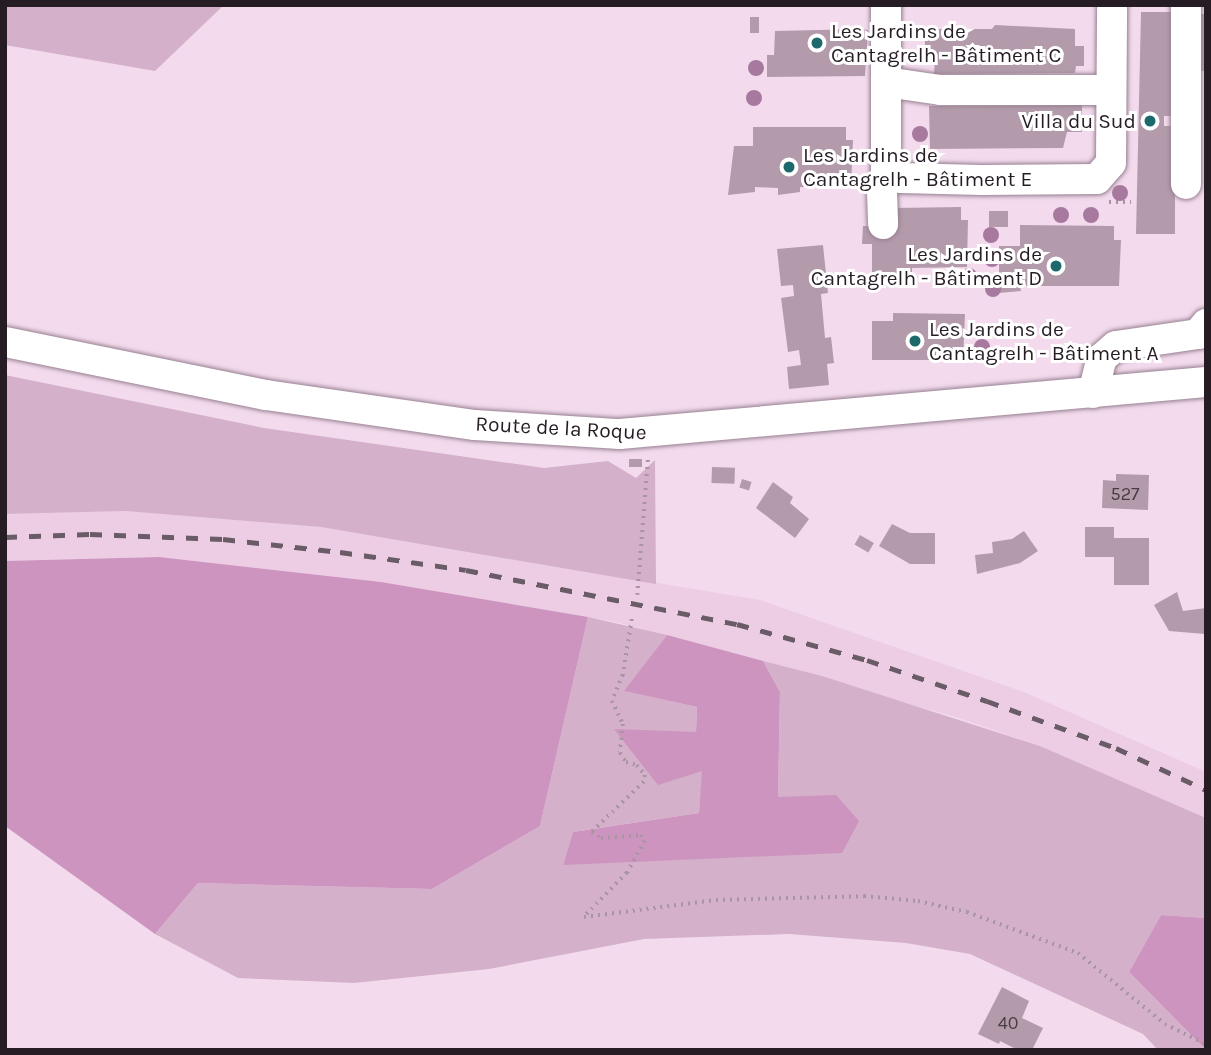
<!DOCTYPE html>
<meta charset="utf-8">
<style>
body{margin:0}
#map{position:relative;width:1211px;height:1055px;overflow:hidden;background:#f3dbed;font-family:Karla,sans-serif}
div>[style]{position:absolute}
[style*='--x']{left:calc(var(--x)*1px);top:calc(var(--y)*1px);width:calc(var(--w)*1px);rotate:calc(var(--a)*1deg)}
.built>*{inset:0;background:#eccde4}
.green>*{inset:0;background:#d4b0ca}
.forest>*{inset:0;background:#cc94bf}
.building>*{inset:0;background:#b39bac;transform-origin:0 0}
.path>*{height:3.5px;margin-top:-1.75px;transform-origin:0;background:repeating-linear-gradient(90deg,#a895a3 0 2px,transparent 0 7px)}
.roads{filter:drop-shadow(0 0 2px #978091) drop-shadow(0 0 2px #978091)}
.minor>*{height:30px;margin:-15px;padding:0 15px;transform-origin:15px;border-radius:15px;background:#fff}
.rail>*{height:5px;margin-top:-2.5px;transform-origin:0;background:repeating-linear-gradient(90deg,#695c66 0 12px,transparent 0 24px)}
.trees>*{width:16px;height:16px;margin:-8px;border-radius:50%;background:#a8799e}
.dots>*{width:19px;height:19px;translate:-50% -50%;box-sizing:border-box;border:4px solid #fff;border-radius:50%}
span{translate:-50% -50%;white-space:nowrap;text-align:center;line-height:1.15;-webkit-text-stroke:6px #fff;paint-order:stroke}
.number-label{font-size:18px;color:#493c46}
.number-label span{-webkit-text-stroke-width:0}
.poi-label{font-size:21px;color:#261d24}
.left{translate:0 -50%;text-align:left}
.right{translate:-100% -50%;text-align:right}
.street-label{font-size:21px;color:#261d24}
.frame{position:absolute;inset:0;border:7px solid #261d24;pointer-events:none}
</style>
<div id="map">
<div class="built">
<div style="clip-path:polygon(125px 511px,321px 527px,760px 600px,1024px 692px,1206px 772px,1206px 818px,1040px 746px,959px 718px,616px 622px,381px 582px,159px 557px,5px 561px,5px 514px)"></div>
</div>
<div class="green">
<div style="clip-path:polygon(5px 5px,224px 5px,155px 71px,5px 45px)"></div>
<div style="clip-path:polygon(5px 375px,264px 428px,544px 468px,608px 461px,636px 478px,655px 460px,656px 584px,321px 527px,125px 511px,5px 514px)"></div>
<div style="clip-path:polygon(588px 617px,667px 635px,625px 691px,697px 707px,696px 733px,615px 730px,703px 771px,699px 813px,573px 832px,563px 865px,778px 798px,780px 692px,763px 661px,822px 676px,1040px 746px,1206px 818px,1206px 918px,1161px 915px,1129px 972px,1206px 1050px,1158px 1050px,1143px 1034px,970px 954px,906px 943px,789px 934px,644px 939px,489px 969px,354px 983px,238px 978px,155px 934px,198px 883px,432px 889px,540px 826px)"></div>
</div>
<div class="forest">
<div style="clip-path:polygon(159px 557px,381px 582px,588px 617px,540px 826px,432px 889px,198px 883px,155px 934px,5px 826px,5px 561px)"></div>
<div style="clip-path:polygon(667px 635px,763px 661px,780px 692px,778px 797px,836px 795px,859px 821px,842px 853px,563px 865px,573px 832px,699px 813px,702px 771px,658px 785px,614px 729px,696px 732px,697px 707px,624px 691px)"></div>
<div style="clip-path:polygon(1161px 915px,1206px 918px,1206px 1050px,1129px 972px)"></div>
</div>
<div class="building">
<div style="clip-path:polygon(1141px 12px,1175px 12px,1175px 116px,1164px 116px,1164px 126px,1175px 126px,1175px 234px,1136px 234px)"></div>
<div style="left:1196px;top:14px;width:10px;height:57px"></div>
<div style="left:750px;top:17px;width:9px;height:16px"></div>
<div style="clip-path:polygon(995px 25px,1075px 29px,1075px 46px,1084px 46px,1084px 66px,1076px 66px,1075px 73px,934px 74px,935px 59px,925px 59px,925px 29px,992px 29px)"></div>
<div style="clip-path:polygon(861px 29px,868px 30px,865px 76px,767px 77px,767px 55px,774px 55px,775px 31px)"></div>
<div style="clip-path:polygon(1082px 105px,1082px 132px,1067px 132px,1063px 148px,930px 149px,929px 106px)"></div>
<div style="clip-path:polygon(753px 127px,846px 127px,846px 140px,853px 140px,851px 187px,800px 187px,800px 192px,778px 195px,778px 188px,755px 187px,755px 192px,728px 195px,734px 146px,753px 146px)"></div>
<div style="clip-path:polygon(961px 207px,961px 220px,968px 220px,967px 267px,912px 268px,912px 273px,872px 276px,872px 244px,862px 244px,863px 226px,894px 226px,894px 208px)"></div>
<div style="left:989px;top:211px;width:19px;height:16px"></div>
<div style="clip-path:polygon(1020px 225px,1114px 226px,1114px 240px,1121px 240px,1119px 286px,1020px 286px,1021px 291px,999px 293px,999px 246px,1020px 246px)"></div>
<div style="clip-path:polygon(823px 245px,828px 293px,821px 294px,825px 338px,831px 337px,834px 363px,827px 364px,829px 385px,789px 389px,787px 367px,801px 365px,799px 350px,788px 352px,781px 298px,794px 296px,793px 285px,781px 286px,777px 249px)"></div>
<div style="clip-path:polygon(893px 313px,965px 314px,963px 360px,872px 360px,872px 321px,893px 321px)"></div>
<div style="left:642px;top:459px;width:8px;height:13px;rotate:90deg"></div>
<div style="left:712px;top:467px;width:23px;height:16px;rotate:2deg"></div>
<div style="clip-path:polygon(1116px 474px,1149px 475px,1148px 510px,1102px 508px,1103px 480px,1116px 481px)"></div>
<div style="left:742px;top:479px;width:10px;height:9px;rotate:17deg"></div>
<div style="clip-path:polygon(773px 482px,793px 497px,790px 503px,809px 519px,795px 538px,756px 508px)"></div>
<div style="clip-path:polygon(892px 524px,910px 533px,935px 533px,935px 564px,910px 564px,879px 546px)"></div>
<div style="clip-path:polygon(1085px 527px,1114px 527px,1114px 538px,1149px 538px,1149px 585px,1114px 585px,1114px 557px,1085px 557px)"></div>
<div style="clip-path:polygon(1024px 531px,1038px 551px,1020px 563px,977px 574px,975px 555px,993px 553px,992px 542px,1012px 539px)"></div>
<div style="left:860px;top:535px;width:16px;height:11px;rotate:30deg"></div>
<div style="clip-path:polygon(1177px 592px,1183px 611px,1206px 608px,1205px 634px,1169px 631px,1154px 605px)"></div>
<div style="clip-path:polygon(1002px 987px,1029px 1001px,1022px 1018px,1043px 1028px,1032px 1050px,1018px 1050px,1000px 1041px,999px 1044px,978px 1034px)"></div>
</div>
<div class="path">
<div style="--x:1109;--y:202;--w:22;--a:0"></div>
<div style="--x:637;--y:595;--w:139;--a:-85.5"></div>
<div style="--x:632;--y:619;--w:57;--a:99.1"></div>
<div style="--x:623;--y:675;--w:28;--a:113"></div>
<div style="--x:612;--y:701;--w:25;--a:64"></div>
<div style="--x:623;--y:724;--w:29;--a:96"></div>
<div style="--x:620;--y:753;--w:11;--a:56"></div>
<div style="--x:626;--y:762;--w:11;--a:15"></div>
<div style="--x:637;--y:765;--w:13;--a:51"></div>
<div style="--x:645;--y:775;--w:7;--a:98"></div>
<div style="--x:644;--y:782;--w:72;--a:136.1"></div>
<div style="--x:592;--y:832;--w:11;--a:34"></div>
<div style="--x:601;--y:838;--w:40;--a:-4.3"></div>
<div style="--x:641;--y:835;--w:7;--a:56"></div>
<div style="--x:645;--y:841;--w:37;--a:119"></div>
<div style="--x:627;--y:873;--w:62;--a:134.3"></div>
<div style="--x:584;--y:917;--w:133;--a:-7.3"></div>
<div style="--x:716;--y:900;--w:148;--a:-1.5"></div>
<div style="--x:864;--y:896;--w:54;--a:5.3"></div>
<div style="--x:918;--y:901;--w:50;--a:12.7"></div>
<div style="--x:967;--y:912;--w:118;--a:20.3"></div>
<div style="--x:1078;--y:953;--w:112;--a:39.2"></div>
<div style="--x:1165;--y:1024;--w:46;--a:26"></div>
</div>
<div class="roads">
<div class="minor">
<div style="--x:886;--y:5;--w:167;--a:90"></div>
<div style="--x:886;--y:172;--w:16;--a:22"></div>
<div style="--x:901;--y:178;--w:81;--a:1.4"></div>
<div style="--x:982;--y:180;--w:115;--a:-0.5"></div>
<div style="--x:1097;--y:179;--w:21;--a:-49"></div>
<div style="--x:1111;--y:163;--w:158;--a:-89.6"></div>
<div style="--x:886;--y:82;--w:55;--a:8.4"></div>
<div style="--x:940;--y:90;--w:171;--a:0"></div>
<div style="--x:1186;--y:184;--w:179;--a:-90"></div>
<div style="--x:882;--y:192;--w:32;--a:88"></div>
<div style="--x:5;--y:342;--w:266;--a:11.5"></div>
<div style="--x:266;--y:395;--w:211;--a:8.2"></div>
<div style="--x:475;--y:425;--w:145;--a:3.6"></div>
<div style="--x:620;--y:434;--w:588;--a:-5.07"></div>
<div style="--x:1093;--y:393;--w:36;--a:-76"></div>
<div style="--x:1102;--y:358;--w:18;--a:-41"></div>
<div style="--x:1116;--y:346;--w:83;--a:-8.3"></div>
<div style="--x:1198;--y:334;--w:13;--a:-51"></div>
</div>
</div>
<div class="rail">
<div style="--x:5;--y:537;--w:85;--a:-2"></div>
<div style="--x:90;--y:534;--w:133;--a:2.2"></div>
<div style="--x:223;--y:539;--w:118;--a:6.3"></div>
<div style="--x:340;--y:552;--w:127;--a:8.1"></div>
<div style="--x:466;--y:570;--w:276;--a:11.3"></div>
<div style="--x:737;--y:624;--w:135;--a:15.5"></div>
<div style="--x:867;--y:660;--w:127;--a:18.9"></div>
<div style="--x:987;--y:701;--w:137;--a:20"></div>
<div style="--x:1116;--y:748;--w:99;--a:25"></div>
</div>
<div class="trees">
<div style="left:756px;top:68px"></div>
<div style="left:754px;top:98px"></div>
<div style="left:920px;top:134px"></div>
<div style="left:1120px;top:193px"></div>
<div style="left:1061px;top:215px"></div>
<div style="left:1091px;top:215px"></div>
<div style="left:991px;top:235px"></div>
<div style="left:992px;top:259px"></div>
<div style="left:969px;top:276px"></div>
<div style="left:993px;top:289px"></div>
<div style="left:982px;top:347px"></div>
</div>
<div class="dots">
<div style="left:817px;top:43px;background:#1c696c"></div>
<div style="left:1150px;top:121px;background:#1c696c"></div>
<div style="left:789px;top:167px;background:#1c696c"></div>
<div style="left:1056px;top:266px;background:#1c696c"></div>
<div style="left:915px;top:341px;background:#1c696c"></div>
</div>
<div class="number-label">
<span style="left:1125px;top:494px">527</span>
<span style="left:1008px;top:1023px">40</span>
</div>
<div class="poi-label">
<span class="left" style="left:831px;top:43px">Les Jardins de<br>Cantagrelh - Bâtiment C</span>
<span class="right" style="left:1136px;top:121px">Villa du Sud</span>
<span class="left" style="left:803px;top:167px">Les Jardins de<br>Cantagrelh - Bâtiment E</span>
<span class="right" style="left:1042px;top:266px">Les Jardins de<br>Cantagrelh - Bâtiment D</span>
<span class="left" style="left:929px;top:341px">Les Jardins de<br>Cantagrelh - Bâtiment A</span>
</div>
<div class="street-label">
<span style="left:561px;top:428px;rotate:3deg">Route de la Roque</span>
</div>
<div class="frame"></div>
</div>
